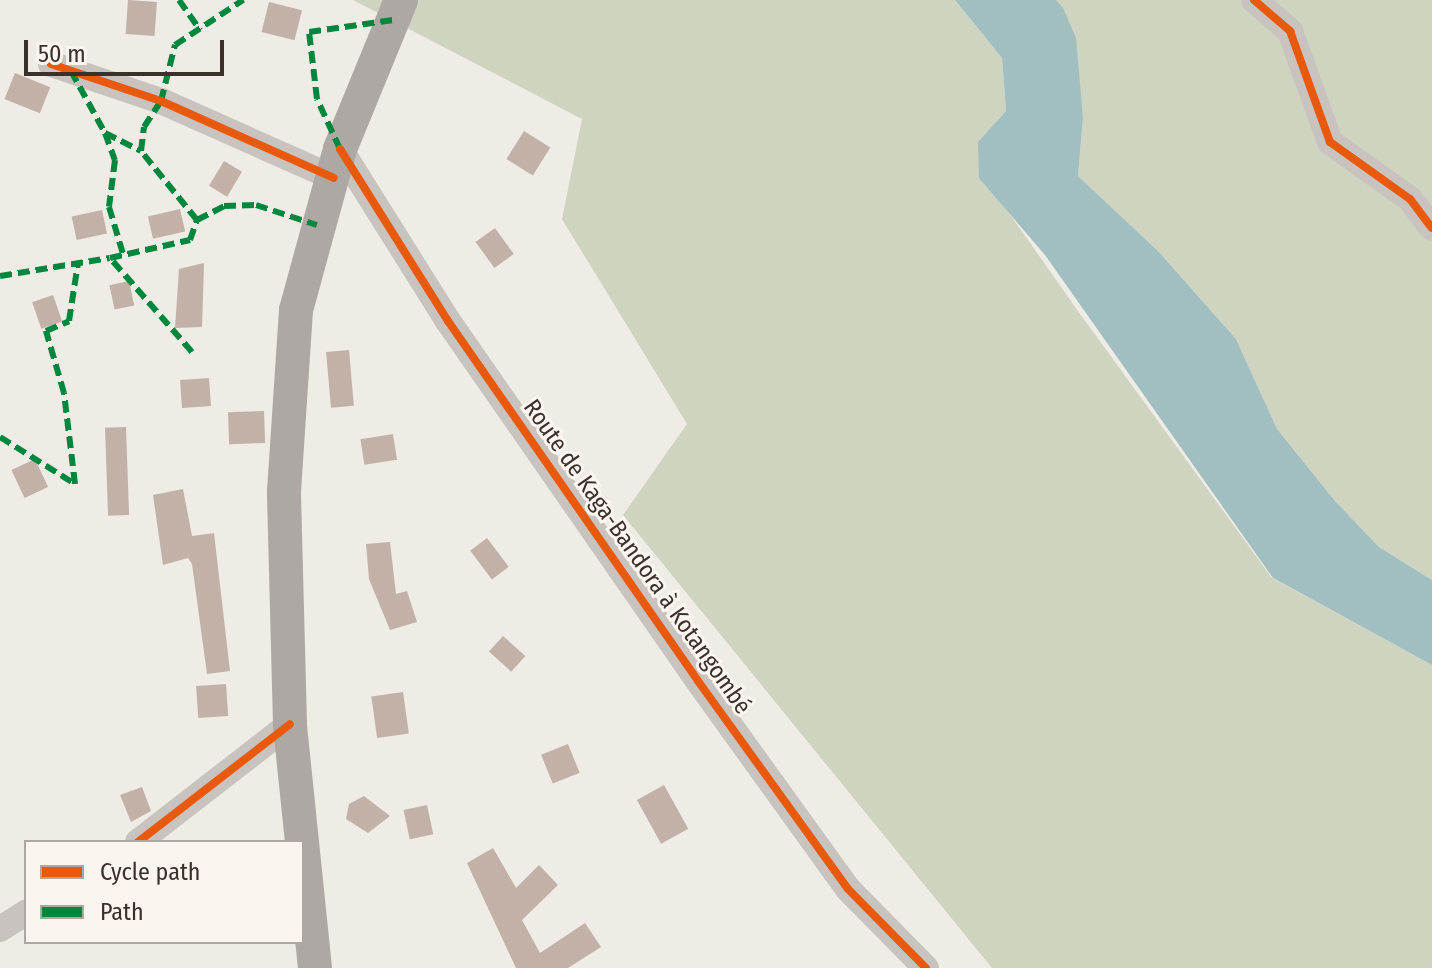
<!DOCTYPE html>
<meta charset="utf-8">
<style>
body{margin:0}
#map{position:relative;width:1432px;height:968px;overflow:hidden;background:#efebe5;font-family:"Fira Sans Condensed",sans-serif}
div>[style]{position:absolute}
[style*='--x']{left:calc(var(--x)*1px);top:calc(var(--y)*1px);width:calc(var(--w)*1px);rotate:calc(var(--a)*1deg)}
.green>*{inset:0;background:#cfd4c0}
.water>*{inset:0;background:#a1bec0}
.building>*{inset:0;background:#c2b1a7;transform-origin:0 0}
.minor>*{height:26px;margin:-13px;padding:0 13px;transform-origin:13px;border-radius:13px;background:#c8c3be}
.major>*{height:34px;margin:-17px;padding:0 17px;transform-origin:17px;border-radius:17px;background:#ada8a3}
.quiet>*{height:6px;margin-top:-3px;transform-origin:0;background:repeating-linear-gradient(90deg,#00873e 0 12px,transparent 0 18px)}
.cycleway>*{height:8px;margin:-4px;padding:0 4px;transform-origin:4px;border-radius:4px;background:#e8590c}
span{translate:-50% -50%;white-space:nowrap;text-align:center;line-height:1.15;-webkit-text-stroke:6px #faf5ee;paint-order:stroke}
.street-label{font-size:24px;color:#3a312b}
.legend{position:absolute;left:24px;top:840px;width:280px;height:104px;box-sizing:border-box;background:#faf5ee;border:2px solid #ada7a0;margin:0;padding:10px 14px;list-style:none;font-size:24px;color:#3a312b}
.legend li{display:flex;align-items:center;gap:16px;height:40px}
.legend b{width:40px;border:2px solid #ada7a0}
.scale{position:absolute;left:24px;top:40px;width:200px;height:36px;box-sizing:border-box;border:4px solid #3a312b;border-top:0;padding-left:10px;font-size:24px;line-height:28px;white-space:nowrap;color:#3a312b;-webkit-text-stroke:6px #faf5ee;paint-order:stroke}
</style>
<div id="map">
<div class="green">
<div style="clip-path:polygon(353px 0,955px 0,1002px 58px,1006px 111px,978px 142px,1009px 213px,1078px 311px,1272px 578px,1432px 665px,1432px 968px,992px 968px,623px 515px,687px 424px,562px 219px,582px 119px)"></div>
<div style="clip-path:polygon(1056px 0,1432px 0,1432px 580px,1379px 547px,1335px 501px,1277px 429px,1236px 339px,1158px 251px,1078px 176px,1083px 117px)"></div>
</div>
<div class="water">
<div style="clip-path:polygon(955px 0,1056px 0,1063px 8px,1076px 38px,1083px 118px,1078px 176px,1158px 251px,1236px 339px,1277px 429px,1335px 501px,1379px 547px,1432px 580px,1432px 665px,1273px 578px,1045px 255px,979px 178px,978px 142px,1006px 111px,1002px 58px)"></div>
</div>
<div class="building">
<div style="left:128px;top:0;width:29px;height:34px;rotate:4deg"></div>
<div style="left:269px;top:2px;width:34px;height:31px;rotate:14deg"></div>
<div style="left:15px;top:73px;width:38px;height:28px;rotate:22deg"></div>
<div style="left:524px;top:131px;width:31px;height:33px;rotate:32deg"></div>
<div style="left:224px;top:161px;width:21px;height:29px;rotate:31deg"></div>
<div style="left:180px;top:209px;width:23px;height:33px;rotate:77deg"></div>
<div style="left:102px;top:210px;width:24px;height:31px;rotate:78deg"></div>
<div style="left:495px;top:228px;width:32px;height:24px;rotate:54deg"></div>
<div style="clip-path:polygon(204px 263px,202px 327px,175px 328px,179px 269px)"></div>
<div style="left:129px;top:281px;width:25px;height:20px;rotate:78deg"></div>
<div style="left:53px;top:295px;width:28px;height:22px;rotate:71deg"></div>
<div style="left:349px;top:350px;width:56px;height:23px;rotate:85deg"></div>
<div style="left:209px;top:378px;width:28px;height:29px;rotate:86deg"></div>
<div style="left:264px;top:411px;width:32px;height:36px;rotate:88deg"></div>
<div style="left:126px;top:427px;width:88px;height:21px;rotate:88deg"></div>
<div style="left:393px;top:434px;width:26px;height:33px;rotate:81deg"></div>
<div style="left:35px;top:459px;width:31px;height:26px;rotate:65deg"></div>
<div style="clip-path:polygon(183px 489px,192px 536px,214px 533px,230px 671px,207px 674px,192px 564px,188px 558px,163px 565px,153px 495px)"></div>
<div style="left:487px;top:538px;width:36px;height:21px;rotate:53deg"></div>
<div style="clip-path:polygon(390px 542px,396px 594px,407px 591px,417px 622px,390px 630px,369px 579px,366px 544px)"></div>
<div style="left:503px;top:636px;width:30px;height:21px;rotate:42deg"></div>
<div style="left:226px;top:684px;width:32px;height:30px;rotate:86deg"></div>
<div style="left:403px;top:692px;width:42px;height:32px;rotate:82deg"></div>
<div style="left:568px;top:744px;width:31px;height:29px;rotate:68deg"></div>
<div style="left:664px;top:785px;width:50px;height:31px;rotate:61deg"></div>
<div style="clip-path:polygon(142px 787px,151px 811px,131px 822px,120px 795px)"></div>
<div style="clip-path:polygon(364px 796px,390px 816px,368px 833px,346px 819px,349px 804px)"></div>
<div style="left:427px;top:805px;width:30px;height:24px;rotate:78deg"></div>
<div style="clip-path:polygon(493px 848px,516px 888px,539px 865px,558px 885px,522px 920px,540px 953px,585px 923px,601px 947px,568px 968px,516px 968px,467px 863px)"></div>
</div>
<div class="minor">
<div style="--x:1254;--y:0;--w:48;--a:40.7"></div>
<div style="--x:1290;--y:31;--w:118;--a:70.2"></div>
<div style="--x:1330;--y:142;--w:98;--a:35.5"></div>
<div style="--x:1410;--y:199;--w:36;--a:53"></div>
<div style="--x:51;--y:64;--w:116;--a:18.6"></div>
<div style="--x:161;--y:101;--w:189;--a:24"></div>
<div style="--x:340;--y:149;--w:203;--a:57.9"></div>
<div style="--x:448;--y:321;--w:438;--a:55.2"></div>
<div style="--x:698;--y:681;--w:256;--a:54.2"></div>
<div style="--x:848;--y:889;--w:111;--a:45.4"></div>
<div style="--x:138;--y:842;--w:192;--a:-37.8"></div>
<div style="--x:0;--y:929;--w:31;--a:-32"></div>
</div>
<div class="major">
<div style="--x:315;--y:968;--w:245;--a:-95.9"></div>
<div style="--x:290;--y:724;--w:233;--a:-91.5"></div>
<div style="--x:284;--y:491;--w:181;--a:-86.2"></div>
<div style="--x:296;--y:310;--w:167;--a:-74.7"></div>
<div style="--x:340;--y:149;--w:161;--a:-67.7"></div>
</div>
<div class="quiet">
<div style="--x:179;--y:0;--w:37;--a:55"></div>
<div style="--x:71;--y:71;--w:71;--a:61.3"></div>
<div style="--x:105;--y:133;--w:40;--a:26.6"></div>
<div style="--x:105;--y:133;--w:29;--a:70"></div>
<div style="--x:115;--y:160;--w:47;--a:97.3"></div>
<div style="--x:109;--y:207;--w:49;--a:73.4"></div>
<div style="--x:340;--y:149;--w:55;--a:-114.7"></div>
<div style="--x:317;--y:99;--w:67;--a:-96.8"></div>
<div style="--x:309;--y:32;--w:85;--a:-8.1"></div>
<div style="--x:197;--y:220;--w:30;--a:-27"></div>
<div style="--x:224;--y:206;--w:32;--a:-2"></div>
<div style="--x:256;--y:205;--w:64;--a:18.2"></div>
<div style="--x:0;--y:276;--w:111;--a:-9.3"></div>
<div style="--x:192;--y:352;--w:125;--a:-131.1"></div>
<div style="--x:110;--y:258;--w:82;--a:-12.7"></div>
<div style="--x:190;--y:240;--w:21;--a:-71"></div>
<div style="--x:197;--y:220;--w:89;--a:-129.1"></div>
<div style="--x:141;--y:151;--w:24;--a:-83"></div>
<div style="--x:144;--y:127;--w:31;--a:-57"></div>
<div style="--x:161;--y:101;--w:58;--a:-76"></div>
<div style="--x:175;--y:45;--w:82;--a:-33.5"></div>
<div style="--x:0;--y:437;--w:89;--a:32.1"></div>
<div style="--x:75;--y:484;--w:92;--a:-96.9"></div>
<div style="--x:64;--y:393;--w:65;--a:-106.2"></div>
<div style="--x:46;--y:331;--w:25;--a:-23"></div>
<div style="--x:69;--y:321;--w:59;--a:-81.2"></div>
</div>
<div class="cycleway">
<div style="--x:1254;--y:0;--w:48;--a:40.7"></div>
<div style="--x:1290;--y:31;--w:118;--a:70.2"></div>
<div style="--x:1330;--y:142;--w:98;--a:35.5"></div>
<div style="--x:1410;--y:199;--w:36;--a:53"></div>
<div style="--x:51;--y:64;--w:116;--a:18.6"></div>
<div style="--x:161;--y:101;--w:189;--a:24"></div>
<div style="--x:340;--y:149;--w:203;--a:57.9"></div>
<div style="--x:448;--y:321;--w:438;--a:55.2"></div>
<div style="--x:698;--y:681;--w:256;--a:54.2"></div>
<div style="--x:848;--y:889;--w:111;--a:45.4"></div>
<div style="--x:138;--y:842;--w:192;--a:-37.8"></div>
</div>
<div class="street-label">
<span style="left:637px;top:557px;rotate:55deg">Route de Kaga-Bandora à Kotangombé</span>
</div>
<ul class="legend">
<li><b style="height:10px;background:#e8590c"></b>Cycle path</li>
<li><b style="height:10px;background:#00873e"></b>Path</li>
</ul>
<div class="scale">50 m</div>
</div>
